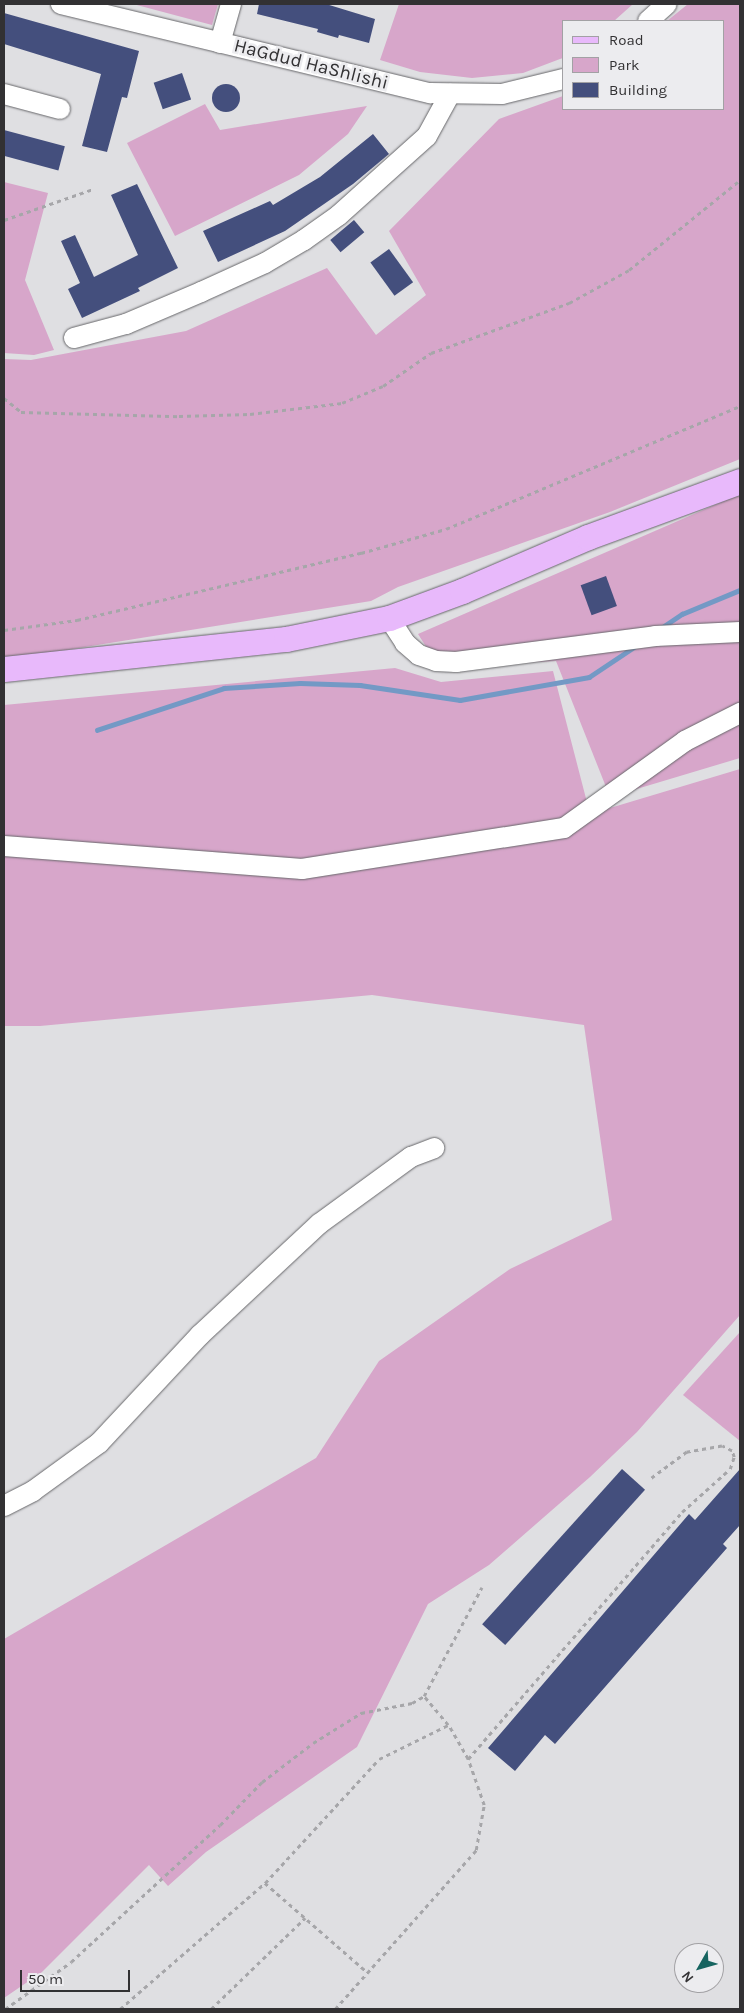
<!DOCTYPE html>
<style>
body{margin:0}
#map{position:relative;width:744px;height:2013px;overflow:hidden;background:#dfdfe2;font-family:Karla,sans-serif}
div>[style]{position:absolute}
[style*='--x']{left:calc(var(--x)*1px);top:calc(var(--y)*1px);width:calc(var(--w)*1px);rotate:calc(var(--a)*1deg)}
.green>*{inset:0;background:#d7a6ca}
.stream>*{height:4.5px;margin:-2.25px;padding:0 2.25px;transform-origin:2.25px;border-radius:2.25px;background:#7399c5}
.building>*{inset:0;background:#444f7d;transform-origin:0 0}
.round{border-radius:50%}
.path>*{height:2.5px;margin-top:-1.25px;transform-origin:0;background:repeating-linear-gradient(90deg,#a6a6a9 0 4px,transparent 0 8px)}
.roads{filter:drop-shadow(0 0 1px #67676a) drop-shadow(0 0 1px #67676a)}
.minor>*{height:20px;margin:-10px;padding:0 10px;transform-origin:10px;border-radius:10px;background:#fff}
.major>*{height:25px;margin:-12.5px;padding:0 12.5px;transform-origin:12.5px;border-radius:12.5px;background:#e8b9fb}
span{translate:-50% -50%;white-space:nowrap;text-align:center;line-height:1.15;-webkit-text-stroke:5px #ececef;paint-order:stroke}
.street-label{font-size:19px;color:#323133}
.frame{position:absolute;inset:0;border:5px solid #323133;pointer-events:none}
.legend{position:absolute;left:562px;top:20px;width:162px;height:90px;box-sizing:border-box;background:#ececef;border:1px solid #a2a1a4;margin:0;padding:6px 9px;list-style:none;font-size:15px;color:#323133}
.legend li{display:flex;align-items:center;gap:10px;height:25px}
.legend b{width:25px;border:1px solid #a2a1a4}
.north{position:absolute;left:674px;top:1943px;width:50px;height:50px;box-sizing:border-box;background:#ececef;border:1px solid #a2a1a4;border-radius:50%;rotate:232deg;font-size:14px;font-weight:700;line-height:20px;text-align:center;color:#323133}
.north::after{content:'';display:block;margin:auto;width:18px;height:22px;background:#166460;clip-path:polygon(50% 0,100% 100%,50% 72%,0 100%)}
.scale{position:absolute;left:20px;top:1970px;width:110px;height:22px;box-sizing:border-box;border:2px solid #323133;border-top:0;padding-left:6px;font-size:15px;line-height:18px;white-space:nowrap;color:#323133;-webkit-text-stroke:4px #ececef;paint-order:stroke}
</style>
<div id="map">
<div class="green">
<div style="clip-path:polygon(133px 4px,218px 4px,212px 25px)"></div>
<div style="clip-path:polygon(399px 4px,633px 4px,614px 21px,563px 21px,563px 58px,560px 59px,523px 73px,472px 78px,420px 72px,380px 60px)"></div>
<div style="clip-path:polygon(688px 4px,740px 4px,740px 459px,610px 512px,398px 587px,371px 601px,4px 660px,4px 359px,31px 360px,186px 331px,327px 268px,376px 335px,426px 295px,389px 231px,499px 119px,563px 96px,563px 109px,723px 109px,723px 21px,667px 21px)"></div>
<div style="clip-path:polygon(205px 104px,220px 130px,367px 106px,348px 134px,299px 175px,175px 236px,127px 143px)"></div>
<div style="clip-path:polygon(4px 182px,48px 193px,25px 280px,54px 350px,34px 355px,4px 353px)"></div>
<div style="clip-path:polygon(740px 494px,740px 758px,610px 797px,556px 661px,439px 667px,418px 634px)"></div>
<div style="clip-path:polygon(395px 668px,441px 682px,553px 671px,590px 814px,740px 769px,740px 1315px,637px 1432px,590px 1477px,489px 1565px,428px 1604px,357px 1747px,206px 1852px,168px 1886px,149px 1865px,42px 1972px,4px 1998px,4px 1639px,316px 1458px,379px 1361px,510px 1269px,612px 1220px,584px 1025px,372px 995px,40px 1026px,4px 1026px,4px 705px)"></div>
<div style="clip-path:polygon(740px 1332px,740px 1441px,683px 1395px)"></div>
</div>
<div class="stream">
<div style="--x:661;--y:628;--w:25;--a:-34"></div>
<div style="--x:682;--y:614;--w:63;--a:-22.5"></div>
<div style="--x:97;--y:730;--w:134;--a:-18.3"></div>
<div style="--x:224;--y:688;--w:76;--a:-3.8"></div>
<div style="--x:300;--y:683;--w:60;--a:1.9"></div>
<div style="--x:360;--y:685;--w:101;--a:8.5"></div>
<div style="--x:460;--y:700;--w:131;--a:-10.1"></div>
<div style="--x:589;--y:677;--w:54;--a:-33.7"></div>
</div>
<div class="building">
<div style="clip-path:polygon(259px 4px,326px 4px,375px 19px,369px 43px,339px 35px,338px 38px,317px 32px,318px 29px,257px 14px)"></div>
<div style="clip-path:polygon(4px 13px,139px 51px,127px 98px,122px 97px,107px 152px,82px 146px,101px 74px,4px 44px)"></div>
<div style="left:182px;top:73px;width:28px;height:30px;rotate:71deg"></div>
<div class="round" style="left:212px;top:84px;width:28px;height:28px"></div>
<div style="left:4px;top:130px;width:63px;height:25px;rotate:15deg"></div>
<div style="clip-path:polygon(373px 134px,389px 154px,353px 184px,285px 231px,218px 262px,203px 231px,270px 201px,273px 205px,320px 177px)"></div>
<div style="clip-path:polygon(137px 184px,178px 268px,138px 288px,140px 291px,82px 318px,68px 289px,80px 283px,61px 241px,75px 235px,94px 277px,138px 255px,111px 195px)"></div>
<div style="left:354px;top:220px;width:16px;height:31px;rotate:50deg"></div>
<div style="left:389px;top:249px;width:41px;height:23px;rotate:54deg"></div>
<div style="left:606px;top:576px;width:32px;height:27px;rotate:70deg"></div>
<div style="left:622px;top:1469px;width:31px;height:209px;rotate:42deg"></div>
<div style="clip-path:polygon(740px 1469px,740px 1525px,723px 1544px,727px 1548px,555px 1744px,545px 1735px,515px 1771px,488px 1748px,689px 1514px,695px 1520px)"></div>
</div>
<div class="path">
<div style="--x:4;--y:220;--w:94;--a:-19.2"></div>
<div style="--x:4;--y:398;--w:22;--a:39"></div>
<div style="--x:21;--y:412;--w:158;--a:1.5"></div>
<div style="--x:179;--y:416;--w:71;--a:-1.6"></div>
<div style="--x:250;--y:414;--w:93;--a:-6.8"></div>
<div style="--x:342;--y:403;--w:44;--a:-22.5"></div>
<div style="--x:383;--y:386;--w:58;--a:-34.5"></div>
<div style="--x:431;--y:353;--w:147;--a:-19.9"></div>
<div style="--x:569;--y:303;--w:68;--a:-28.8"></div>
<div style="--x:629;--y:270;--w:143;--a:-39"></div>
<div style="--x:4;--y:630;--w:74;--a:-7.8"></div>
<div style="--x:77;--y:620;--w:292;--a:-13.3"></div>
<div style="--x:361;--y:553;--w:88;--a:-15.8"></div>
<div style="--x:446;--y:529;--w:319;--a:-22.7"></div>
<div style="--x:468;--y:1759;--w:327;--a:-49.1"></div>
<div style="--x:682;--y:1512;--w:64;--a:-41.9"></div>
<div style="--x:730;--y:1469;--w:13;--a:-72"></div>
<div style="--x:734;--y:1457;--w:6;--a:-108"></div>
<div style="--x:732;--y:1451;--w:11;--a:-153"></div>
<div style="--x:722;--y:1446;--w:36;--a:170"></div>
<div style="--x:687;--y:1452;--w:47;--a:143.6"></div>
<div style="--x:265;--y:1883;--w:135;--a:41.1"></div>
<div style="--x:5;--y:2009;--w:81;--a:-35.5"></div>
<div style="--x:71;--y:1962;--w:202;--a:-42.6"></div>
<div style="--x:220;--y:1825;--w:60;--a:-45.7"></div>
<div style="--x:262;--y:1782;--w:64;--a:-37.4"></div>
<div style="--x:313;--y:1743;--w:57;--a:-32"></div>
<div style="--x:361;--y:1713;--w:52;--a:-11.1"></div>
<div style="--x:412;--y:1703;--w:14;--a:-30"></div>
<div style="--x:424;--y:1696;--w:123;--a:-62"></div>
<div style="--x:120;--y:2009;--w:192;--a:-41"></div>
<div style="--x:265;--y:1883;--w:168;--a:-47.4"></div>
<div style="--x:379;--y:1759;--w:77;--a:-26.2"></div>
<div style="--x:211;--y:2009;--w:131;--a:-44.1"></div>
<div style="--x:335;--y:2009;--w:213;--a:-48.4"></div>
<div style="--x:476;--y:1850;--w:46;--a:-79.9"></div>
<div style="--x:484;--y:1805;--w:49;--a:-109.2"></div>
<div style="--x:468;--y:1759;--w:39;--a:-120"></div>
<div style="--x:448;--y:1725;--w:38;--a:-130"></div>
</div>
<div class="roads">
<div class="minor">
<div style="--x:61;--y:4;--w:380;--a:13.6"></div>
<div style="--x:430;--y:93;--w:72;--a:0.8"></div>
<div style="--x:502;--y:94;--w:63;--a:-13.8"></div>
<div style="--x:648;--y:21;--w:25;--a:-42"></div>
<div style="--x:220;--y:43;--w:41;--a:-74.2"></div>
<div style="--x:4;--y:94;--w:58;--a:15"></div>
<div style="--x:74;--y:338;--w:54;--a:-15.1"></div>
<div style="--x:126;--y:324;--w:82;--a:-23.1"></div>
<div style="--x:201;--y:292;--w:70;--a:-24.4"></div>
<div style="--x:265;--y:263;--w:45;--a:-30.5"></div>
<div style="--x:304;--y:240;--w:43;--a:-35.5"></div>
<div style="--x:339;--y:215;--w:118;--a:-41.9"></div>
<div style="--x:427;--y:136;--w:48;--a:-61.3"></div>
<div style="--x:389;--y:618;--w:30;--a:57"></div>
<div style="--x:405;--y:643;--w:18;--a:41"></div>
<div style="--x:419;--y:655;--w:18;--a:19"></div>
<div style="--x:436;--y:661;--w:20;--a:3"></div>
<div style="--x:456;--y:662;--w:201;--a:-7.4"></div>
<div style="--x:655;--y:636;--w:85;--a:-2.7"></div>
<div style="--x:4;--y:846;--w:299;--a:4.4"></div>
<div style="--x:302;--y:869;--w:265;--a:-8.9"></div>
<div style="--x:564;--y:828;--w:149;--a:-35.7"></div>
<div style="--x:685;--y:741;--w:62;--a:-27"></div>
<div style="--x:4;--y:1506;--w:33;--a:-27"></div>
<div style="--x:33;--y:1491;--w:82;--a:-36"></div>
<div style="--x:99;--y:1443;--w:148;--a:-46.9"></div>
<div style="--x:200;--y:1335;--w:163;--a:-43"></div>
<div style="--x:319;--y:1224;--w:114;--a:-36.1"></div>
<div style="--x:411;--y:1157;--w:25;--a:-21"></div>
</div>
<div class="major">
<div style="--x:4;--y:669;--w:284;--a:-6.1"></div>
<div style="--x:286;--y:639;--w:105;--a:-11.5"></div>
<div style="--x:389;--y:618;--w:78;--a:-20.3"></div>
<div style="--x:462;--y:591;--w:137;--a:-23.2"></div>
<div style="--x:588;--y:537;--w:162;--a:-20.2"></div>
</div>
</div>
<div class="street-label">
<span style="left:311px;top:65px;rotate:14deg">HaGdud HaShlishi</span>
</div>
<div class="frame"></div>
<ul class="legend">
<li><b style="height:6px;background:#e8b9fb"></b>Road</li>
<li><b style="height:14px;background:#d7a6ca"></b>Park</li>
<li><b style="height:14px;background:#444f7d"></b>Building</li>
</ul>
<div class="north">N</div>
<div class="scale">50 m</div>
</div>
